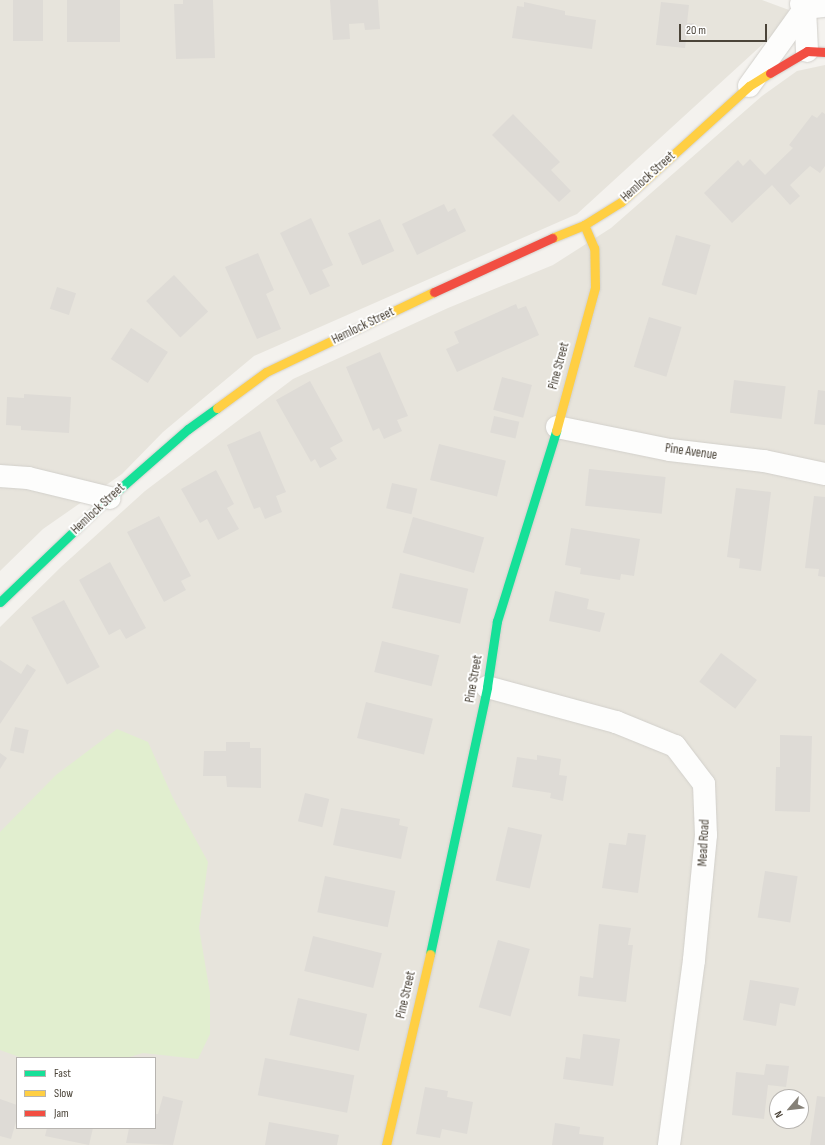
<!DOCTYPE html>
<style>
body{margin:0}
#map{position:relative;width:825px;height:1145px;overflow:hidden;background:#f4f2ee;font-family:"Sofia Sans Condensed",sans-serif}
div>[style]{position:absolute}
[style*='--x']{left:calc(var(--x)*1px);top:calc(var(--y)*1px);width:calc(var(--w)*1px);rotate:calc(var(--a)*1deg)}
.residential>*{inset:0;background:#e7e4dc}
.green>*{inset:0;background:#e1eecf}
.building>*{inset:0;background:#dedbd6;transform-origin:0 0}
.roads{filter:drop-shadow(0 0 1px #d2d0cb) drop-shadow(0 0 1px #d2d0cb)}
.street>*{height:22px;margin:-11px;padding:0 11px;transform-origin:11px;border-radius:11px;background:#fdfdfc}
.fast>*{height:9px;margin:-4.5px;padding:0 4.5px;transform-origin:4.5px;border-radius:4.5px;background:#16e098}
.slow>*{height:9px;margin:-4.5px;padding:0 4.5px;transform-origin:4.5px;border-radius:4.5px;background:#ffcf43}
.jam>*{height:9px;margin:-4.5px;padding:0 4.5px;transform-origin:4.5px;border-radius:4.5px;background:#f24e42}
span{translate:-50% -50%;white-space:nowrap;text-align:center;line-height:1.15;-webkit-text-stroke:4px #fff;paint-order:stroke}
.street-label{font-size:13px;color:#4b4439}
.legend{position:absolute;left:16px;top:1057px;width:140px;height:72px;box-sizing:border-box;background:#fff;border:1px solid #b7b4b0;margin:0;padding:5px 7px;list-style:none;font-size:12px;color:#4b4439}
.legend li{display:flex;align-items:center;gap:8px;height:20px}
.legend b{width:20px;border:1px solid #b7b4b0}
.north{position:absolute;left:769px;top:1089px;width:40px;height:40px;box-sizing:border-box;background:#fff;border:1px solid #b7b4b0;border-radius:50%;rotate:242deg;font-size:11px;font-weight:700;line-height:16px;text-align:center;color:#4b4439}
.north::after{content:'';display:block;margin:auto;width:14px;height:18px;background:#868178;clip-path:polygon(50% 0,100% 100%,50% 72%,0 100%)}
.scale{position:absolute;left:679px;top:24px;width:88px;height:18px;box-sizing:border-box;border:2px solid #4b4439;border-top:0;padding-left:5px;font-size:12px;line-height:14px;white-space:nowrap;color:#4b4439;-webkit-text-stroke:3px #fff;paint-order:stroke}
</style>
<div id="map">
<div class="residential">
<div style="clip-path:polygon(0 0,762px 0,789px 10px,776px 32px,577px 214px,254px 356px,163px 432px,122px 474px,43px 529px,0 571px)"></div>
<div style="clip-path:polygon(evenodd,825px 65px,825px 1145px,0 1145px,0 627px,61px 567px,145px 491px,293px 379px,448px 308px,553px 265px,611px 228px,762px 96px,797px 71px,825px 65px,17px 1058px,155px 1058px,155px 1128px,17px 1128px,17px 1058px,825px 65px,777px 1097px,801px 1097px,801px 1121px,777px 1121px,777px 1097px)"></div>
</div>
<div class="green">
<div style="clip-path:polygon(117px 729px,148px 742px,173px 798px,208px 862px,199px 928px,210px 993px,210px 1034px,198px 1059px,143px 1053px,126px 1058px,22px 1058px,0 1050px,0 832px,56px 775px)"></div>
</div>
<div class="building">
<div style="left:13px;top:0;width:30px;height:41px"></div>
<div style="left:67px;top:0;width:53px;height:42px"></div>
<div style="clip-path:polygon(183px 0,213px 0,215px 58px,176px 59px,174px 4px,183px 4px)"></div>
<div style="clip-path:polygon(330px 0,378px 0,380px 29px,365px 30px,364px 23px,349px 24px,350px 39px,333px 40px)"></div>
<div style="clip-path:polygon(524px 2px,565px 11px,565px 15px,596px 20px,592px 49px,512px 38px,517px 6px,524px 7px)"></div>
<div style="clip-path:polygon(661px 2px,689px 5px,687px 23px,694px 23px,694px 32px,687px 32px,685px 48px,656px 45px)"></div>
<div style="clip-path:polygon(822px 112px,825px 114px,825px 166px,820px 173px,810px 166px,790px 185px,800px 196px,790px 205px,772px 185px,732px 223px,704px 193px,738px 160px,743px 166px,750px 159px,765px 175px,793px 148px,789px 145px,812px 115px,817px 118px)"></div>
<div style="clip-path:polygon(513px 114px,560px 162px,551px 170px,571px 191px,559px 202px,492px 135px)"></div>
<div style="clip-path:polygon(444px 204px,448px 212px,455px 208px,466px 231px,417px 255px,402px 224px)"></div>
<div style="clip-path:polygon(311px 218px,333px 265px,322px 270px,330px 286px,310px 295px,280px 233px)"></div>
<div style="left:380px;top:219px;width:35px;height:35px;rotate:66deg"></div>
<div style="left:676px;top:235px;width:36px;height:52px;rotate:16deg"></div>
<div style="clip-path:polygon(258px 253px,274px 290px,266px 294px,281px 329px,257px 339px,225px 267px)"></div>
<div style="left:174px;top:275px;width:50px;height:38px;rotate:47deg"></div>
<div style="left:57px;top:287px;width:20px;height:23px;rotate:18deg"></div>
<div style="clip-path:polygon(516px 304px,518px 309px,526px 306px,539px 335px,457px 372px,446px 349px,459px 343px,454px 332px)"></div>
<div style="left:649px;top:317px;width:34px;height:52px;rotate:17deg"></div>
<div style="left:131px;top:328px;width:44px;height:37px;rotate:33deg"></div>
<div style="clip-path:polygon(380px 352px,408px 416px,397px 420px,402px 431px,384px 439px,379px 428px,373px 431px,346px 367px)"></div>
<div style="left:502px;top:377px;width:31px;height:34px;rotate:15deg"></div>
<div style="left:734px;top:380px;width:52px;height:33px;rotate:7deg"></div>
<div style="clip-path:polygon(310px 381px,343px 441px,330px 448px,337px 459px,320px 468px,315px 459px,311px 462px,276px 400px)"></div>
<div style="clip-path:polygon(818px 390px,825px 391px,825px 425px,814px 424px)"></div>
<div style="clip-path:polygon(24px 394px,71px 397px,69px 433px,21px 430px,21px 426px,6px 425px,7px 397px,24px 398px)"></div>
<div style="left:494px;top:416px;width:26px;height:17px;rotate:13deg"></div>
<div style="clip-path:polygon(260px 431px,286px 492px,276px 496px,282px 512px,265px 519px,260px 507px,254px 509px,227px 445px)"></div>
<div style="left:439px;top:444px;width:69px;height:37px;rotate:14deg"></div>
<div style="left:589px;top:469px;width:77px;height:37px;rotate:6deg"></div>
<div style="clip-path:polygon(216px 470px,234px 504px,227px 508px,239px 529px,218px 540px,207px 519px,200px 523px,181px 489px)"></div>
<div style="left:392px;top:483px;width:26px;height:26px;rotate:13deg"></div>
<div style="clip-path:polygon(736px 488px,771px 492px,761px 571px,739px 568px,740px 559px,727px 557px)"></div>
<div style="clip-path:polygon(814px 496px,825px 497px,825px 577px,818px 576px,819px 569px,805px 568px)"></div>
<div style="clip-path:polygon(159px 516px,191px 576px,181px 581px,186px 590px,164px 602px,127px 532px)"></div>
<div style="left:413px;top:517px;width:74px;height:37px;rotate:16deg"></div>
<div style="clip-path:polygon(571px 528px,640px 539px,634px 576px,621px 574px,620px 580px,580px 574px,581px 568px,565px 565px)"></div>
<div style="clip-path:polygon(110px 562px,146px 628px,126px 639px,120px 629px,109px 635px,79px 580px)"></div>
<div style="left:400px;top:573px;width:70px;height:36px;rotate:13deg"></div>
<div style="clip-path:polygon(555px 591px,589px 599px,587px 609px,605px 613px,600px 632px,549px 621px)"></div>
<div style="left:64px;top:600px;width:76px;height:37px;rotate:62deg"></div>
<div style="left:382px;top:641px;width:59px;height:32px;rotate:14deg"></div>
<div style="left:721px;top:653px;width:45px;height:36px;rotate:37deg"></div>
<div style="clip-path:polygon(0 660px,21px 674px,27px 664px,36px 670px,0 724px)"></div>
<div style="left:366px;top:702px;width:69px;height:37px;rotate:14deg"></div>
<div style="left:15px;top:727px;width:14px;height:24px;rotate:12deg"></div>
<div style="clip-path:polygon(780px 735px,812px 736px,810px 812px,775px 811px,776px 767px,780px 767px)"></div>
<div style="clip-path:polygon(226px 742px,250px 742px,250px 748px,261px 748px,261px 788px,227px 787px,226px 776px,203px 776px,204px 751px,226px 751px)"></div>
<div style="clip-path:polygon(0 753px,7px 758px,0 769px)"></div>
<div style="clip-path:polygon(537px 755px,561px 759px,559px 775px,567px 776px,563px 801px,550px 798px,551px 793px,512px 787px,517px 757px,537px 760px)"></div>
<div style="left:305px;top:793px;width:25px;height:29px;rotate:14deg"></div>
<div style="clip-path:polygon(341px 808px,400px 819px,399px 825px,408px 827px,401px 859px,333px 845px)"></div>
<div style="left:508px;top:827px;width:35px;height:55px;rotate:13deg"></div>
<div style="clip-path:polygon(628px 833px,646px 835px,638px 893px,602px 888px,609px 843px,626px 845px)"></div>
<div style="left:765px;top:871px;width:33px;height:47px;rotate:9deg"></div>
<div style="left:325px;top:876px;width:72px;height:37px;rotate:12deg"></div>
<div style="clip-path:polygon(599px 924px,631px 928px,628px 945px,633px 945px,626px 1002px,578px 996px,580px 976px,593px 978px)"></div>
<div style="left:313px;top:936px;width:71px;height:36px;rotate:14deg"></div>
<div style="left:498px;top:940px;width:33px;height:70px;rotate:16deg"></div>
<div style="clip-path:polygon(750px 980px,799px 988px,795px 1006px,780px 1003px,776px 1026px,743px 1020px)"></div>
<div style="left:298px;top:998px;width:71px;height:38px;rotate:13deg"></div>
<div style="clip-path:polygon(583px 1034px,620px 1039px,613px 1086px,563px 1079px,566px 1057px,580px 1059px)"></div>
<div style="left:265px;top:1058px;width:91px;height:38px;rotate:11deg"></div>
<div style="clip-path:polygon(766px 1064px,789px 1066px,786px 1087px,768px 1085px,764px 1119px,732px 1115px,736px 1072px,764px 1075px)"></div>
<div style="clip-path:polygon(425px 1087px,448px 1091px,447px 1097px,473px 1102px,467px 1134px,442px 1129px,440px 1138px,416px 1134px)"></div>
<div style="clip-path:polygon(163px 1096px,183px 1101px,173px 1145px,126px 1143px,129px 1128px,155px 1128px,155px 1114px,158px 1114px)"></div>
<div style="clip-path:polygon(817px 1096px,825px 1097px,825px 1145px,810px 1145px)"></div>
<div style="clip-path:polygon(0 1099px,17px 1105px,17px 1118px,11px 1139px,0 1136px)"></div>
<div style="clip-path:polygon(269px 1122px,339px 1135px,337px 1145px,265px 1145px)"></div>
<div style="clip-path:polygon(555px 1123px,580px 1127px,579px 1134px,604px 1137px,603px 1145px,552px 1145px)"></div>
<div style="clip-path:polygon(47px 1128px,93px 1128px,89px 1145px,45px 1136px)"></div>
</div>
<div class="roads">
<div class="street">
<div style="--x:801;--y:4;--w:6;--a:45"></div>
<div style="--x:805;--y:8;--w:43;--a:87.3"></div>
<div style="--x:749;--y:86;--w:96;--a:-54.3"></div>
<div style="--x:805;--y:8;--w:20;--a:-6"></div>
<div style="--x:557;--y:427;--w:115;--a:11.5"></div>
<div style="--x:670;--y:450;--w:95;--a:6.7"></div>
<div style="--x:764;--y:461;--w:62;--a:12"></div>
<div style="--x:0;--y:476;--w:28;--a:4"></div>
<div style="--x:28;--y:478;--w:84;--a:13.7"></div>
<div style="--x:487;--y:687;--w:134;--a:15.2"></div>
<div style="--x:616;--y:722;--w:64;--a:22.1"></div>
<div style="--x:675;--y:746;--w:48;--a:52.7"></div>
<div style="--x:704;--y:784;--w:51;--a:87.8"></div>
<div style="--x:706;--y:835;--w:126;--a:95.5"></div>
<div style="--x:694;--y:960;--w:187;--a:97.7"></div>
</div>
<div class="fast">
<div style="--x:0;--y:602;--w:139;--a:-43.8"></div>
<div style="--x:100;--y:506;--w:117;--a:-41.2"></div>
<div style="--x:188;--y:429;--w:36;--a:-36"></div>
<div style="--x:430;--y:954;--w:273;--a:-77.9"></div>
<div style="--x:487;--y:687;--w:67;--a:-81.4"></div>
<div style="--x:497;--y:621;--w:199;--a:-72.7"></div>
</div>
<div class="slow">
<div style="--x:552;--y:238;--w:35;--a:-22"></div>
<div style="--x:584;--y:225;--w:44;--a:-31.9"></div>
<div style="--x:621;--y:202;--w:173;--a:-42.2"></div>
<div style="--x:749;--y:86;--w:25;--a:-32"></div>
<div style="--x:217;--y:408;--w:61;--a:-36.3"></div>
<div style="--x:266;--y:372;--w:186;--a:-25.5"></div>
<div style="--x:556;--y:431;--w:149;--a:-74.8"></div>
<div style="--x:595;--y:287;--w:39;--a:-91"></div>
<div style="--x:594;--y:248;--w:25;--a:-113"></div>
<div style="--x:386;--y:1145;--w:196;--a:-77"></div>
</div>
<div class="jam">
<div style="--x:770;--y:73;--w:43;--a:-30.7"></div>
<div style="--x:807;--y:51;--w:18;--a:3"></div>
<div style="--x:434;--y:292;--w:130;--a:-24.6"></div>
</div>
</div>
<div class="street-label">
<span style="left:648px;top:177px;rotate:-42deg">Hemlock Street</span>
<span style="left:363px;top:326px;rotate:-26deg">Hemlock Street</span>
<span style="left:559px;top:366px;rotate:-75deg">Pine Street</span>
<span style="left:691px;top:452px;rotate:8deg">Pine Avenue</span>
<span style="left:98px;top:509px;rotate:-43deg">Hemlock Street</span>
<span style="left:474px;top:679px;rotate:-80deg">Pine Street</span>
<span style="left:704px;top:843px;rotate:-87deg">Mead Road</span>
<span style="left:406px;top:995px;rotate:-77deg">Pine Street</span>
</div>
<ul class="legend">
<li><b style="height:5px;background:#16e098"></b>Fast</li>
<li><b style="height:5px;background:#ffcf43"></b>Slow</li>
<li><b style="height:5px;background:#f24e42"></b>Jam</li>
</ul>
<div class="north">N</div>
<div class="scale">20 m</div>
</div>
